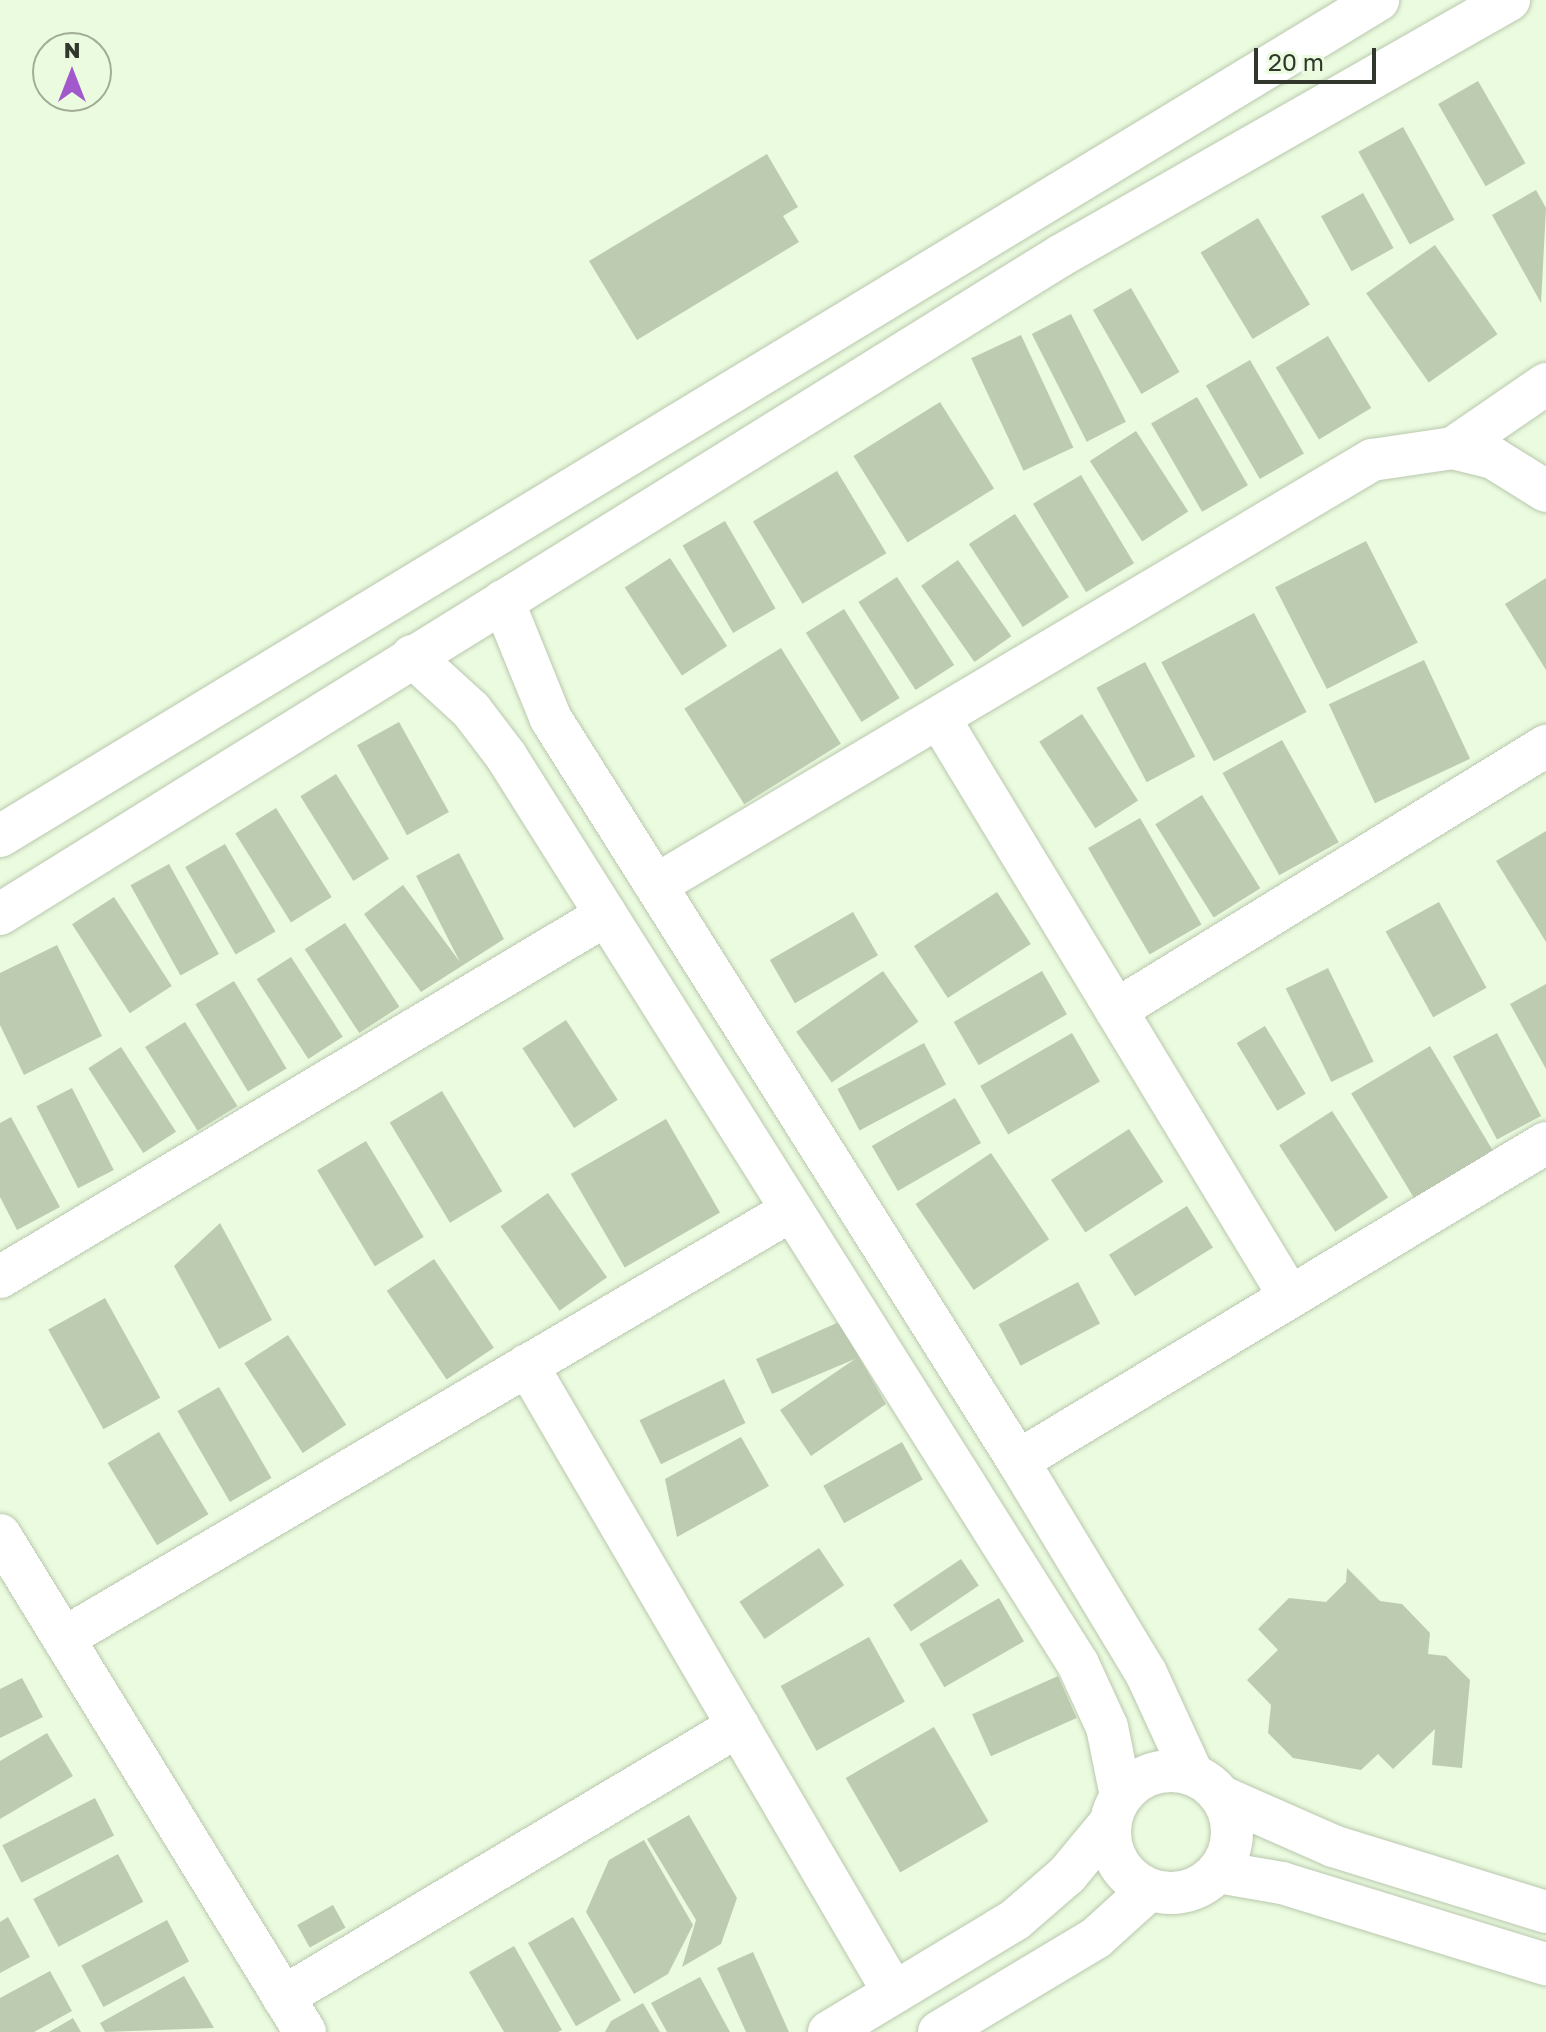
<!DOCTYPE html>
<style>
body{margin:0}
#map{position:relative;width:1546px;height:2032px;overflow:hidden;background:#ebfbdf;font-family:"Golos Text",sans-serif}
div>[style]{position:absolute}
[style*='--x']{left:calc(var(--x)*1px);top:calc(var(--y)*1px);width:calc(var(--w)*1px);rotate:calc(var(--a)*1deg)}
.building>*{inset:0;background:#bdccb1;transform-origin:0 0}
.roads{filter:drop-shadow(0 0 2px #b9c8ae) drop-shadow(0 0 2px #b9c8ae)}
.minor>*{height:42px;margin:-21px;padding:0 21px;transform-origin:21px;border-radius:21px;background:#fff}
.minor>.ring{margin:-21px;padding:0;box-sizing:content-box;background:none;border:42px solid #fff;border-radius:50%}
span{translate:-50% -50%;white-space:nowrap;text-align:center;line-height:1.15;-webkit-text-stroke:6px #ebfbdf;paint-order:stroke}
.north{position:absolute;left:32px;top:32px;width:80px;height:80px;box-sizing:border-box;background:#ebfbdf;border:2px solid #a1ad97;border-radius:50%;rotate:0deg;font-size:22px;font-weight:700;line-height:32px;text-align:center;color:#31372c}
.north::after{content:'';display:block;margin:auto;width:28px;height:36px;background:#a259cc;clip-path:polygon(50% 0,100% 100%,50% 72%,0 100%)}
.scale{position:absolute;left:1254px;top:48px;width:122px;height:36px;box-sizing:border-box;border:4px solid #31372c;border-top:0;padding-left:10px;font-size:24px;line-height:28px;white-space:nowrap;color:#31372c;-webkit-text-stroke:6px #ebfbdf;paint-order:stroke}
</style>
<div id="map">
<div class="building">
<div style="left:1478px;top:81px;width:95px;height:46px;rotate:60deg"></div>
<div style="left:1403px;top:127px;width:106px;height:51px;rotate:61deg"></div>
<div style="clip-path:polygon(767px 154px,798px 207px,783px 216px,799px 242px,637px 340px,589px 261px)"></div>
<div style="clip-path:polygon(1536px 190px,1546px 208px,1541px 303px,1492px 215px)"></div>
<div style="left:1363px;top:193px;width:63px;height:48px;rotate:61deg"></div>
<div style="left:1258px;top:218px;width:101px;height:67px;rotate:59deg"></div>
<div style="left:1435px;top:245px;width:109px;height:84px;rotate:55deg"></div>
<div style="left:1131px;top:288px;width:97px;height:44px;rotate:60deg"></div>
<div style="left:1071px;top:314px;width:121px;height:44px;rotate:63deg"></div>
<div style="left:1021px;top:335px;width:124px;height:55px;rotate:65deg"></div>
<div style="left:1328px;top:336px;width:84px;height:61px;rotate:59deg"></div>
<div style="left:1250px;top:360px;width:108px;height:51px;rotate:60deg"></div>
<div style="left:1197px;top:397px;width:102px;height:53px;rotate:60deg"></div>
<div style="left:940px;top:402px;width:102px;height:102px;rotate:58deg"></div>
<div style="left:1136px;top:431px;width:96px;height:55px;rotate:57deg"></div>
<div style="left:837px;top:471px;width:96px;height:98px;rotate:59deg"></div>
<div style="left:1081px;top:475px;width:103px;height:56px;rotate:59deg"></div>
<div style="left:1015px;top:514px;width:99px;height:55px;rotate:57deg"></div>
<div style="left:725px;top:521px;width:101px;height:49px;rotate:60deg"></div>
<div style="left:1366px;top:541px;width:114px;height:102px;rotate:63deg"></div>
<div style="left:670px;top:558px;width:105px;height:54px;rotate:57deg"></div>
<div style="left:958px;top:560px;width:93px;height:45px;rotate:55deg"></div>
<div style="left:897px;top:577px;width:105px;height:46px;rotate:57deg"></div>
<div style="clip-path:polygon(1546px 578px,1546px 670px,1505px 604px)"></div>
<div style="left:844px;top:609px;width:105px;height:45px;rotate:58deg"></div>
<div style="left:1254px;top:613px;width:112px;height:105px;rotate:62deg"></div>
<div style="left:781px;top:648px;width:113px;height:114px;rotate:58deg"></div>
<div style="left:1424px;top:660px;width:109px;height:105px;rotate:65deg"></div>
<div style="left:1145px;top:662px;width:107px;height:55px;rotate:62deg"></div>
<div style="left:1082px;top:714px;width:103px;height:51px;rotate:57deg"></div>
<div style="left:399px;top:722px;width:103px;height:48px;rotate:61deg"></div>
<div style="left:1282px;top:740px;width:117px;height:68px;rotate:61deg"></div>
<div style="left:336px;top:774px;width:100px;height:42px;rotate:58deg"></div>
<div style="left:1202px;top:795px;width:110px;height:55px;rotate:58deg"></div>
<div style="left:276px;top:808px;width:105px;height:48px;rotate:58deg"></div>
<div style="left:1140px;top:818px;width:123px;height:60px;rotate:60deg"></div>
<div style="clip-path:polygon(1546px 831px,1546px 942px,1496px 861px)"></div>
<div style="left:225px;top:844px;width:101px;height:46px;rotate:60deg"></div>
<div style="clip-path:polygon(459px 853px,504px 939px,421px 992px,364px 914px,403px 885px,460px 962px,416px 876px)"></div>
<div style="left:169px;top:864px;width:103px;height:44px;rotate:61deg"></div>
<div style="left:997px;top:892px;width:62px;height:99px;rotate:57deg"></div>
<div style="left:114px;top:897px;width:106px;height:50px;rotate:57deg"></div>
<div style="left:1439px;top:902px;width:98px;height:61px;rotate:61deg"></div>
<div style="left:853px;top:912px;width:50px;height:96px;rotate:60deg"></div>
<div style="left:345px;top:923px;width:100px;height:48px;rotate:57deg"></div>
<div style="clip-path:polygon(57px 945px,102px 1036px,24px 1075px,0 1025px,0 973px)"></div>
<div style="left:291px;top:957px;width:95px;height:41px;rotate:57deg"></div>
<div style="left:1328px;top:968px;width:104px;height:47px;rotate:64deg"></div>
<div style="left:883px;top:971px;width:62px;height:106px;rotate:55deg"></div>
<div style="left:1042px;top:971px;width:50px;height:102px;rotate:60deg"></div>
<div style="left:234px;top:981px;width:102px;height:45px;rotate:59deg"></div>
<div style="clip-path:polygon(1546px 984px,1546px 1069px,1510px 1004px)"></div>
<div style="left:566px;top:1020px;width:95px;height:52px;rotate:57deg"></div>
<div style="left:185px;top:1022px;width:99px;height:47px;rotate:58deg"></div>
<div style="left:1265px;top:1026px;width:79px;height:33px;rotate:59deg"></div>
<div style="left:1072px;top:1033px;width:56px;height:106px;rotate:60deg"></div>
<div style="left:1497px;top:1033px;width:94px;height:50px;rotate:62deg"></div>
<div style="left:924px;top:1043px;width:47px;height:98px;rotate:62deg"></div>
<div style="left:1430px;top:1046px;width:122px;height:92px;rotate:59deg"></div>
<div style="left:121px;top:1047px;width:101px;height:39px;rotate:57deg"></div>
<div style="left:72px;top:1088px;width:92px;height:40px;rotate:63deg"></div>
<div style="left:442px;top:1091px;width:117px;height:61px;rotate:59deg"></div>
<div style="left:955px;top:1098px;width:52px;height:96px;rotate:60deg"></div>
<div style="left:1332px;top:1111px;width:103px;height:63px;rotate:57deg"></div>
<div style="clip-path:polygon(11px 1117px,60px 1207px,17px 1230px,0 1197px,0 1123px)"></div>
<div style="left:666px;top:1119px;width:108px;height:110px;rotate:60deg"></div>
<div style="left:1129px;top:1129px;width:63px;height:93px;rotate:57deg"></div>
<div style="left:366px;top:1141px;width:112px;height:57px;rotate:59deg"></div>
<div style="left:991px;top:1153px;width:104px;height:91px;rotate:56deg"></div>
<div style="left:548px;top:1193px;width:103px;height:58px;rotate:55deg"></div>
<div style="left:1187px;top:1206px;width:49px;height:92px;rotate:58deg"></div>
<div style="clip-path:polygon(220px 1223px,272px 1320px,219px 1349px,174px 1266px)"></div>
<div style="left:434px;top:1259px;width:107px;height:57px;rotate:56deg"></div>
<div style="left:1078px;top:1282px;width:47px;height:90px;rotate:62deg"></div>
<div style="left:105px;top:1298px;width:114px;height:65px;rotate:61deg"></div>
<div style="clip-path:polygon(839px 1322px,886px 1404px,811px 1456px,780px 1410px,855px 1359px,772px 1394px,756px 1359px)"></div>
<div style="left:288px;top:1335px;width:107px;height:52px;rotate:57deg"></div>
<div style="left:724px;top:1379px;width:49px;height:94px;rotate:64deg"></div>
<div style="left:219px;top:1387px;width:105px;height:48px;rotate:60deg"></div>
<div style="left:159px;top:1432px;width:96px;height:60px;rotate:59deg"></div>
<div style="clip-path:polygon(741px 1437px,769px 1486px,677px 1537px,665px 1479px)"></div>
<div style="left:902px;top:1442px;width:43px;height:90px;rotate:61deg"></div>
<div style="left:819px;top:1548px;width:45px;height:96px;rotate:56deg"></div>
<div style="left:961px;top:1559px;width:32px;height:82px;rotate:56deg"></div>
<div style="clip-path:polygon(1347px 1568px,1380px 1601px,1402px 1604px,1430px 1633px,1428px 1654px,1446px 1656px,1470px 1680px,1462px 1768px,1432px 1765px,1435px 1729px,1393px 1769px,1378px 1754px,1361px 1770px,1293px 1758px,1268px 1733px,1271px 1705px,1247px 1680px,1278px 1650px,1258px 1629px,1289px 1598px,1326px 1602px,1346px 1582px)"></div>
<div style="left:999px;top:1598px;width:50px;height:92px;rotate:60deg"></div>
<div style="left:869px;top:1637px;width:74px;height:101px;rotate:61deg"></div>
<div style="left:1058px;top:1676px;width:46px;height:94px;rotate:66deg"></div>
<div style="clip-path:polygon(22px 1678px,43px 1717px,0 1738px,0 1689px)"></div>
<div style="left:934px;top:1727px;width:109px;height:102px;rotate:60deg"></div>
<div style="clip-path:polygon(47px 1733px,73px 1776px,0 1819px,0 1761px)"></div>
<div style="left:95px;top:1798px;width:42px;height:104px;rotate:63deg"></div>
<div style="clip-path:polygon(689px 1815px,737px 1898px,721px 1944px,682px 1967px,696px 1920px,647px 1839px)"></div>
<div style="clip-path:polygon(644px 1840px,693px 1925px,668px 1974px,634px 1994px,586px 1912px,609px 1860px)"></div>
<div style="left:118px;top:1854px;width:54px;height:96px;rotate:62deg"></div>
<div style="left:333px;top:1905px;width:26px;height:41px;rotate:61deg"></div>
<div style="clip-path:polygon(8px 1917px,30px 1957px,0 1973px,0 1922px)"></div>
<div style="left:573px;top:1917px;width:96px;height:52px;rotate:60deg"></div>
<div style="left:167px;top:1920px;width:47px;height:97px;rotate:62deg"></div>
<div style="clip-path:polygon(514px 1946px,562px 2030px,558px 2032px,504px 2032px,469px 1972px)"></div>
<div style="clip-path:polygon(753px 1952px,789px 2032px,746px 2032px,717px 1968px)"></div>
<div style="clip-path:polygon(50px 1971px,72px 2011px,34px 2032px,0 2032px,0 1998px)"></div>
<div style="clip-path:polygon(184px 1976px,214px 2028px,105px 2032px,100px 2023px)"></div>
<div style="clip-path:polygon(700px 1977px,730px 2032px,667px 2032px,651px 2003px)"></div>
<div style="clip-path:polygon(643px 2003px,660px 2032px,605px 2032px,611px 2021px)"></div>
<div style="clip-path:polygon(73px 2018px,81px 2032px,49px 2032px)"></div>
</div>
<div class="roads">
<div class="minor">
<div style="--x:1453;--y:448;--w:113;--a:-34.5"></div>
<div style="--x:503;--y:601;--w:127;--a:67.9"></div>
<div style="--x:551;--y:719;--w:877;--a:57.81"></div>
<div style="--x:1018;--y:1461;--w:248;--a:58.9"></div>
<div style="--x:1146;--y:1673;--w:112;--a:65.3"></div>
<div style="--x:412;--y:656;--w:80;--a:42.5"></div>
<div style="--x:471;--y:710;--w:58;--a:52.7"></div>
<div style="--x:506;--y:756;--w:1073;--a:57.79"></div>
<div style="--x:1078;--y:1664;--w:69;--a:65.3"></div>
<div style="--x:1107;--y:1727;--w:70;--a:78.5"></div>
<div style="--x:939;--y:718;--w:677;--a:58.78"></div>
<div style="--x:0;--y:836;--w:1612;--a:-31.24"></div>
<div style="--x:656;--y:885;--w:833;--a:-30.69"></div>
<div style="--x:1372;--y:460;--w:82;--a:-8.4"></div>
<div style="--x:1453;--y:448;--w:41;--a:14"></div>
<div style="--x:1493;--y:458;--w:62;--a:31.9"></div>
<div style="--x:0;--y:914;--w:1248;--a:-31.83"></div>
<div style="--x:1060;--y:256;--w:517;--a:-29.69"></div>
<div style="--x:1116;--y:1010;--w:505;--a:-31.55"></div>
<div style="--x:0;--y:1277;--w:706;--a:-30.85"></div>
<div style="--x:527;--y:1365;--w:727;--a:59.7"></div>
<div style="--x:1018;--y:1461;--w:616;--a:-31.06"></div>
<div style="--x:0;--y:1535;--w:583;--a:58.46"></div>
<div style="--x:64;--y:1638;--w:844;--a:-30.45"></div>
<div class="ring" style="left:1110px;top:1771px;width:80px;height:80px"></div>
<div style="--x:1222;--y:1797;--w:121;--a:23.8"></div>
<div style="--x:1333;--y:1846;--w:223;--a:17.2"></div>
<div style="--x:1218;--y:1872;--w:65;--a:9.8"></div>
<div style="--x:1282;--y:1883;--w:276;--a:17.1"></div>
<div style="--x:283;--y:1997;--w:530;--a:-30.78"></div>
<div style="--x:829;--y:2032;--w:218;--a:-31.1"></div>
<div style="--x:1016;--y:1919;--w:67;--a:-40.8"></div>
<div style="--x:1067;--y:1875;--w:67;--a:-50.4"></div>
<div style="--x:939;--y:2032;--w:183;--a:-30.9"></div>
<div style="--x:1096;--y:1938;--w:72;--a:-42.2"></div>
</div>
</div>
<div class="north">N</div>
<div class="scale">20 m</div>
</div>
